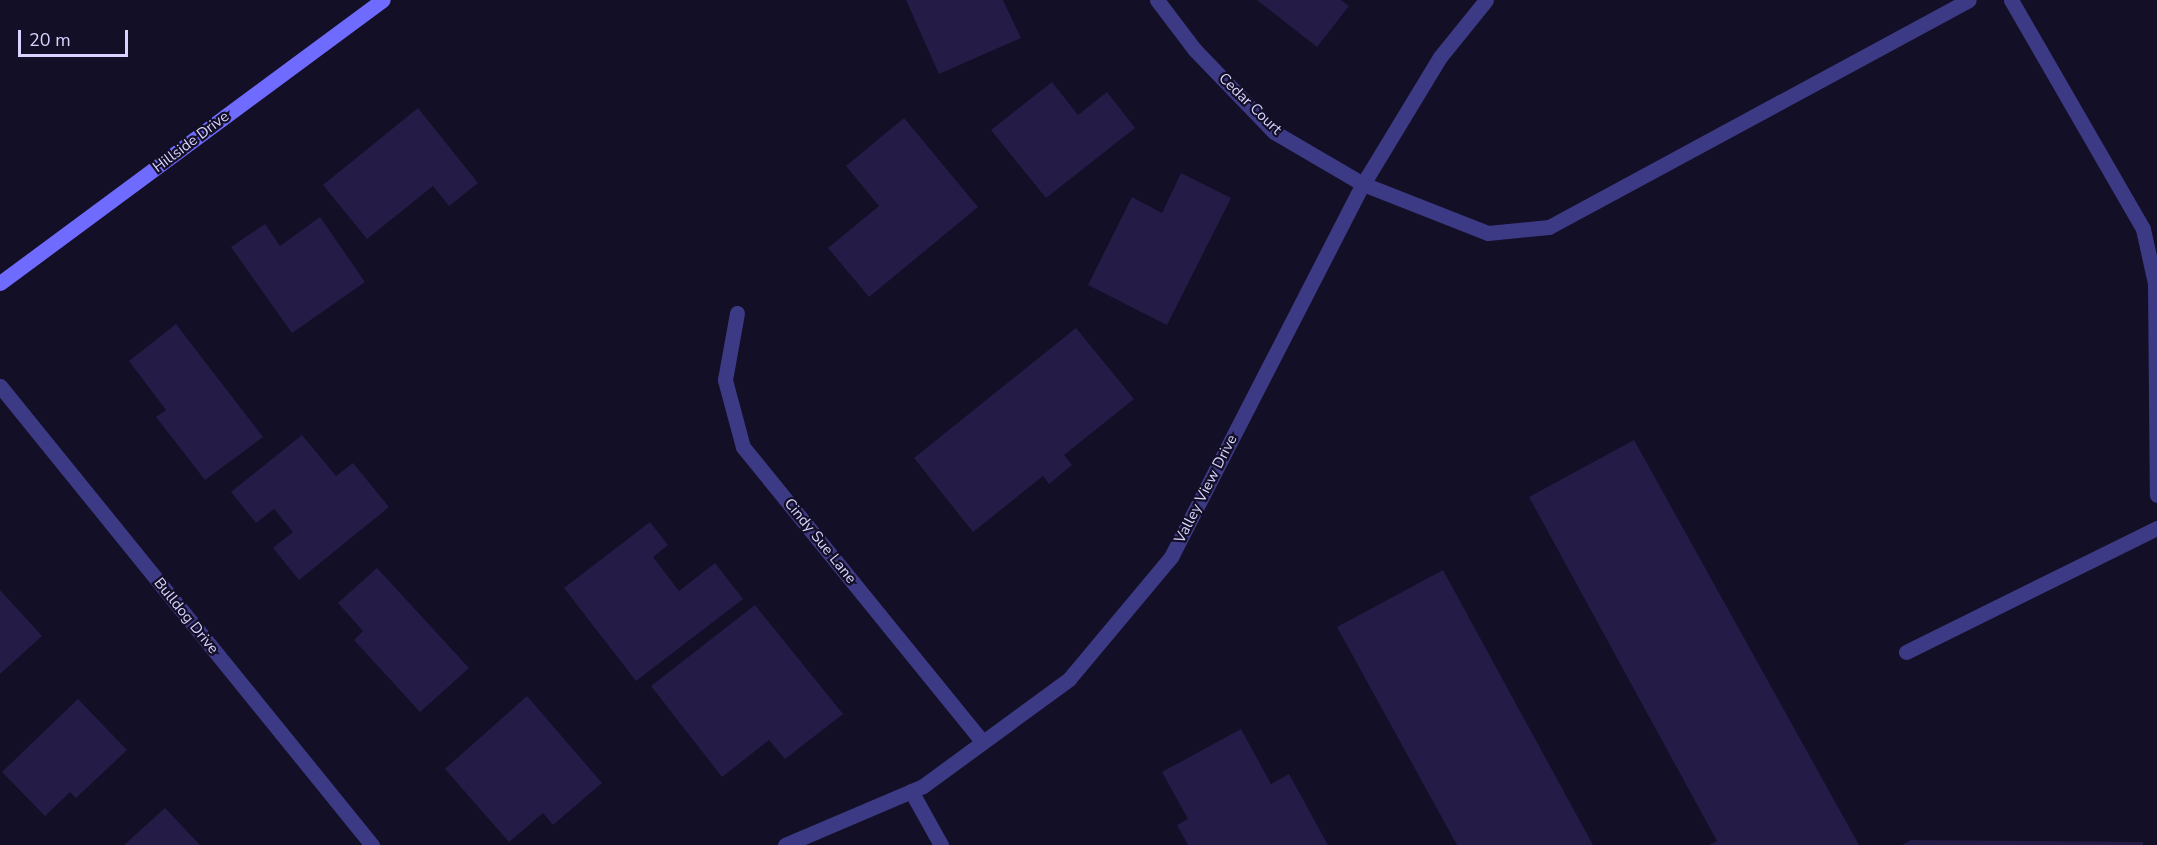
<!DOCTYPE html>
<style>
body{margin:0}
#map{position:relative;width:2157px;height:845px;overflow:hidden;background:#130f26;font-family:"Nunito Sans",sans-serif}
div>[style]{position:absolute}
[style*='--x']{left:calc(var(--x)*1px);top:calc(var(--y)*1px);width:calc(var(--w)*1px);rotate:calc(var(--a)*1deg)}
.building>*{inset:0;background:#241b47}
.service>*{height:15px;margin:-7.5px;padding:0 7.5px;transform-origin:7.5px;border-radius:7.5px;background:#3d3a85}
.minor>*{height:15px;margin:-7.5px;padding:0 7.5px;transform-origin:7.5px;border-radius:7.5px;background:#3d3a85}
.secondary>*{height:15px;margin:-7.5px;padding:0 7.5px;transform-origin:7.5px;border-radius:7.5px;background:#6f6bff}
span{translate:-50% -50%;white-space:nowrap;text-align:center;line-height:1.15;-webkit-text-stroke:4.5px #130f26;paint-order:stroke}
.street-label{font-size:15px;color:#d9d4ff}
.scale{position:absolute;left:18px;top:30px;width:110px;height:27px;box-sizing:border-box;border:3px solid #d9d4ff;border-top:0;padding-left:8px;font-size:18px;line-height:21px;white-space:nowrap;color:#d9d4ff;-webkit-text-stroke:4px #130f26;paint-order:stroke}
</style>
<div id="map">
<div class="building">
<div style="clip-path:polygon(906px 0,1003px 0,1021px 38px,939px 74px)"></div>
<div style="clip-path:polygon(1257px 0,1341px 0,1349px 6px,1317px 47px)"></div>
<div style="clip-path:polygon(1052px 82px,1078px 115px,1107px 92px,1135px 128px,1046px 198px,991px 130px)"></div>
<div style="clip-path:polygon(418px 108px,478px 183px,449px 206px,433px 186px,367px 239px,323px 185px)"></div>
<div style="clip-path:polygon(904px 118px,978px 207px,869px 297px,828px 248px,879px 206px,846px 166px)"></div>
<div style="clip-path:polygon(1181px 173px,1231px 198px,1167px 325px,1088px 285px,1132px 197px,1162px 213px)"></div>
<div style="clip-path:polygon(320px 217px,365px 282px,292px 333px,231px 247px,265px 224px,280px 246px)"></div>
<div style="clip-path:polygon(176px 324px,263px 437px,205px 480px,156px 417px,166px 410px,129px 361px)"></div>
<div style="clip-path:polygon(1076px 328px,1134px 399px,1064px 455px,1072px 465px,1049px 484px,1043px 476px,973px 532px,914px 458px)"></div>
<div style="clip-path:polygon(302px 435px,336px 476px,353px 463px,389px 507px,299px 580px,273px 548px,293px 532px,274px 509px,256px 523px,231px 492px)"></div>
<div style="clip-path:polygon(1634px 440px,1859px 845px,1709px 845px,1717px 841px,1529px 497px)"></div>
<div style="clip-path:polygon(650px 522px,668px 545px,653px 557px,679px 591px,715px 563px,743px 599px,636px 681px,564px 588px)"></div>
<div style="clip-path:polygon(377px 568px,469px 668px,420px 712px,354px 640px,363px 631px,338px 603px)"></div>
<div style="clip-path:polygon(1443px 570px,1593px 845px,1457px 845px,1337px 627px)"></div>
<div style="clip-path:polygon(0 590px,42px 636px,0 674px)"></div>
<div style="clip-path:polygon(755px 605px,843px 714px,785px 759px,769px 740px,722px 777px,651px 686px)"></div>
<div style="clip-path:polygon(527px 696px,602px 783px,553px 825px,543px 813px,509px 842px,445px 769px)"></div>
<div style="clip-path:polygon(78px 699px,127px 750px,76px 798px,70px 792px,45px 816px,2px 772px)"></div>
<div style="clip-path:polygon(1241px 729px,1271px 784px,1289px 774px,1328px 845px,1188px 845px,1177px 825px,1188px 819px,1162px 772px)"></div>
<div style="clip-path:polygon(165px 808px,200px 845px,124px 845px)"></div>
<div style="clip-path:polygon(1911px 840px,2143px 842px,2143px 845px,1902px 845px)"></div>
</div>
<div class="service">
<div style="--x:2011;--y:0;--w:264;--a:60"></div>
<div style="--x:2143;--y:229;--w:55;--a:77.5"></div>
<div style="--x:2155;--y:283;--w:212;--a:89.5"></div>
<div style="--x:1363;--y:184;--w:134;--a:21.4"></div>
<div style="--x:1488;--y:233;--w:61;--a:-5.6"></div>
<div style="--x:1549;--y:227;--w:477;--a:-28.4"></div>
<div style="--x:1906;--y:652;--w:280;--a:-26.3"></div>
<div style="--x:911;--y:791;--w:62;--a:60.9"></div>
</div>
<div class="minor">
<div style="--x:1157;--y:0;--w:63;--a:52.8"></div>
<div style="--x:1195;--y:50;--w:114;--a:46.1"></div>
<div style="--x:1274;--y:132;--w:103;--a:30.3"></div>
<div style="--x:737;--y:313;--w:68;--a:100.2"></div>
<div style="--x:725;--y:380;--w:69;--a:75"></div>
<div style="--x:743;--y:447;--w:380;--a:50.9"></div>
<div style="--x:0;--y:386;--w:591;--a:50.98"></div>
<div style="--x:785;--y:845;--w:150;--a:-23.1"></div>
<div style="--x:923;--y:786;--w:181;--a:-36.2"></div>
<div style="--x:1069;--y:679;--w:159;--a:-50.1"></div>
<div style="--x:1171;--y:557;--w:420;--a:-62.8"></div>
<div style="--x:1363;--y:184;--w:149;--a:-58.8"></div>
<div style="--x:1440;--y:57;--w:73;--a:-51.1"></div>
</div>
<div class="secondary">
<div style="--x:0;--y:283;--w:476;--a:-36.5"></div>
</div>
<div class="street-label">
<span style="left:1250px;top:104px;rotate:44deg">Cedar Court</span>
<span style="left:191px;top:142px;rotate:-37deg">Hillside Drive</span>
<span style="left:1206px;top:489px;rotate:-63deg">Valley View Drive</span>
<span style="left:820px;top:541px;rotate:51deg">Cindy Sue Lane</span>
<span style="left:186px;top:616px;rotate:51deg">Bulldog Drive</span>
</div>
<div class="scale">20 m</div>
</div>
